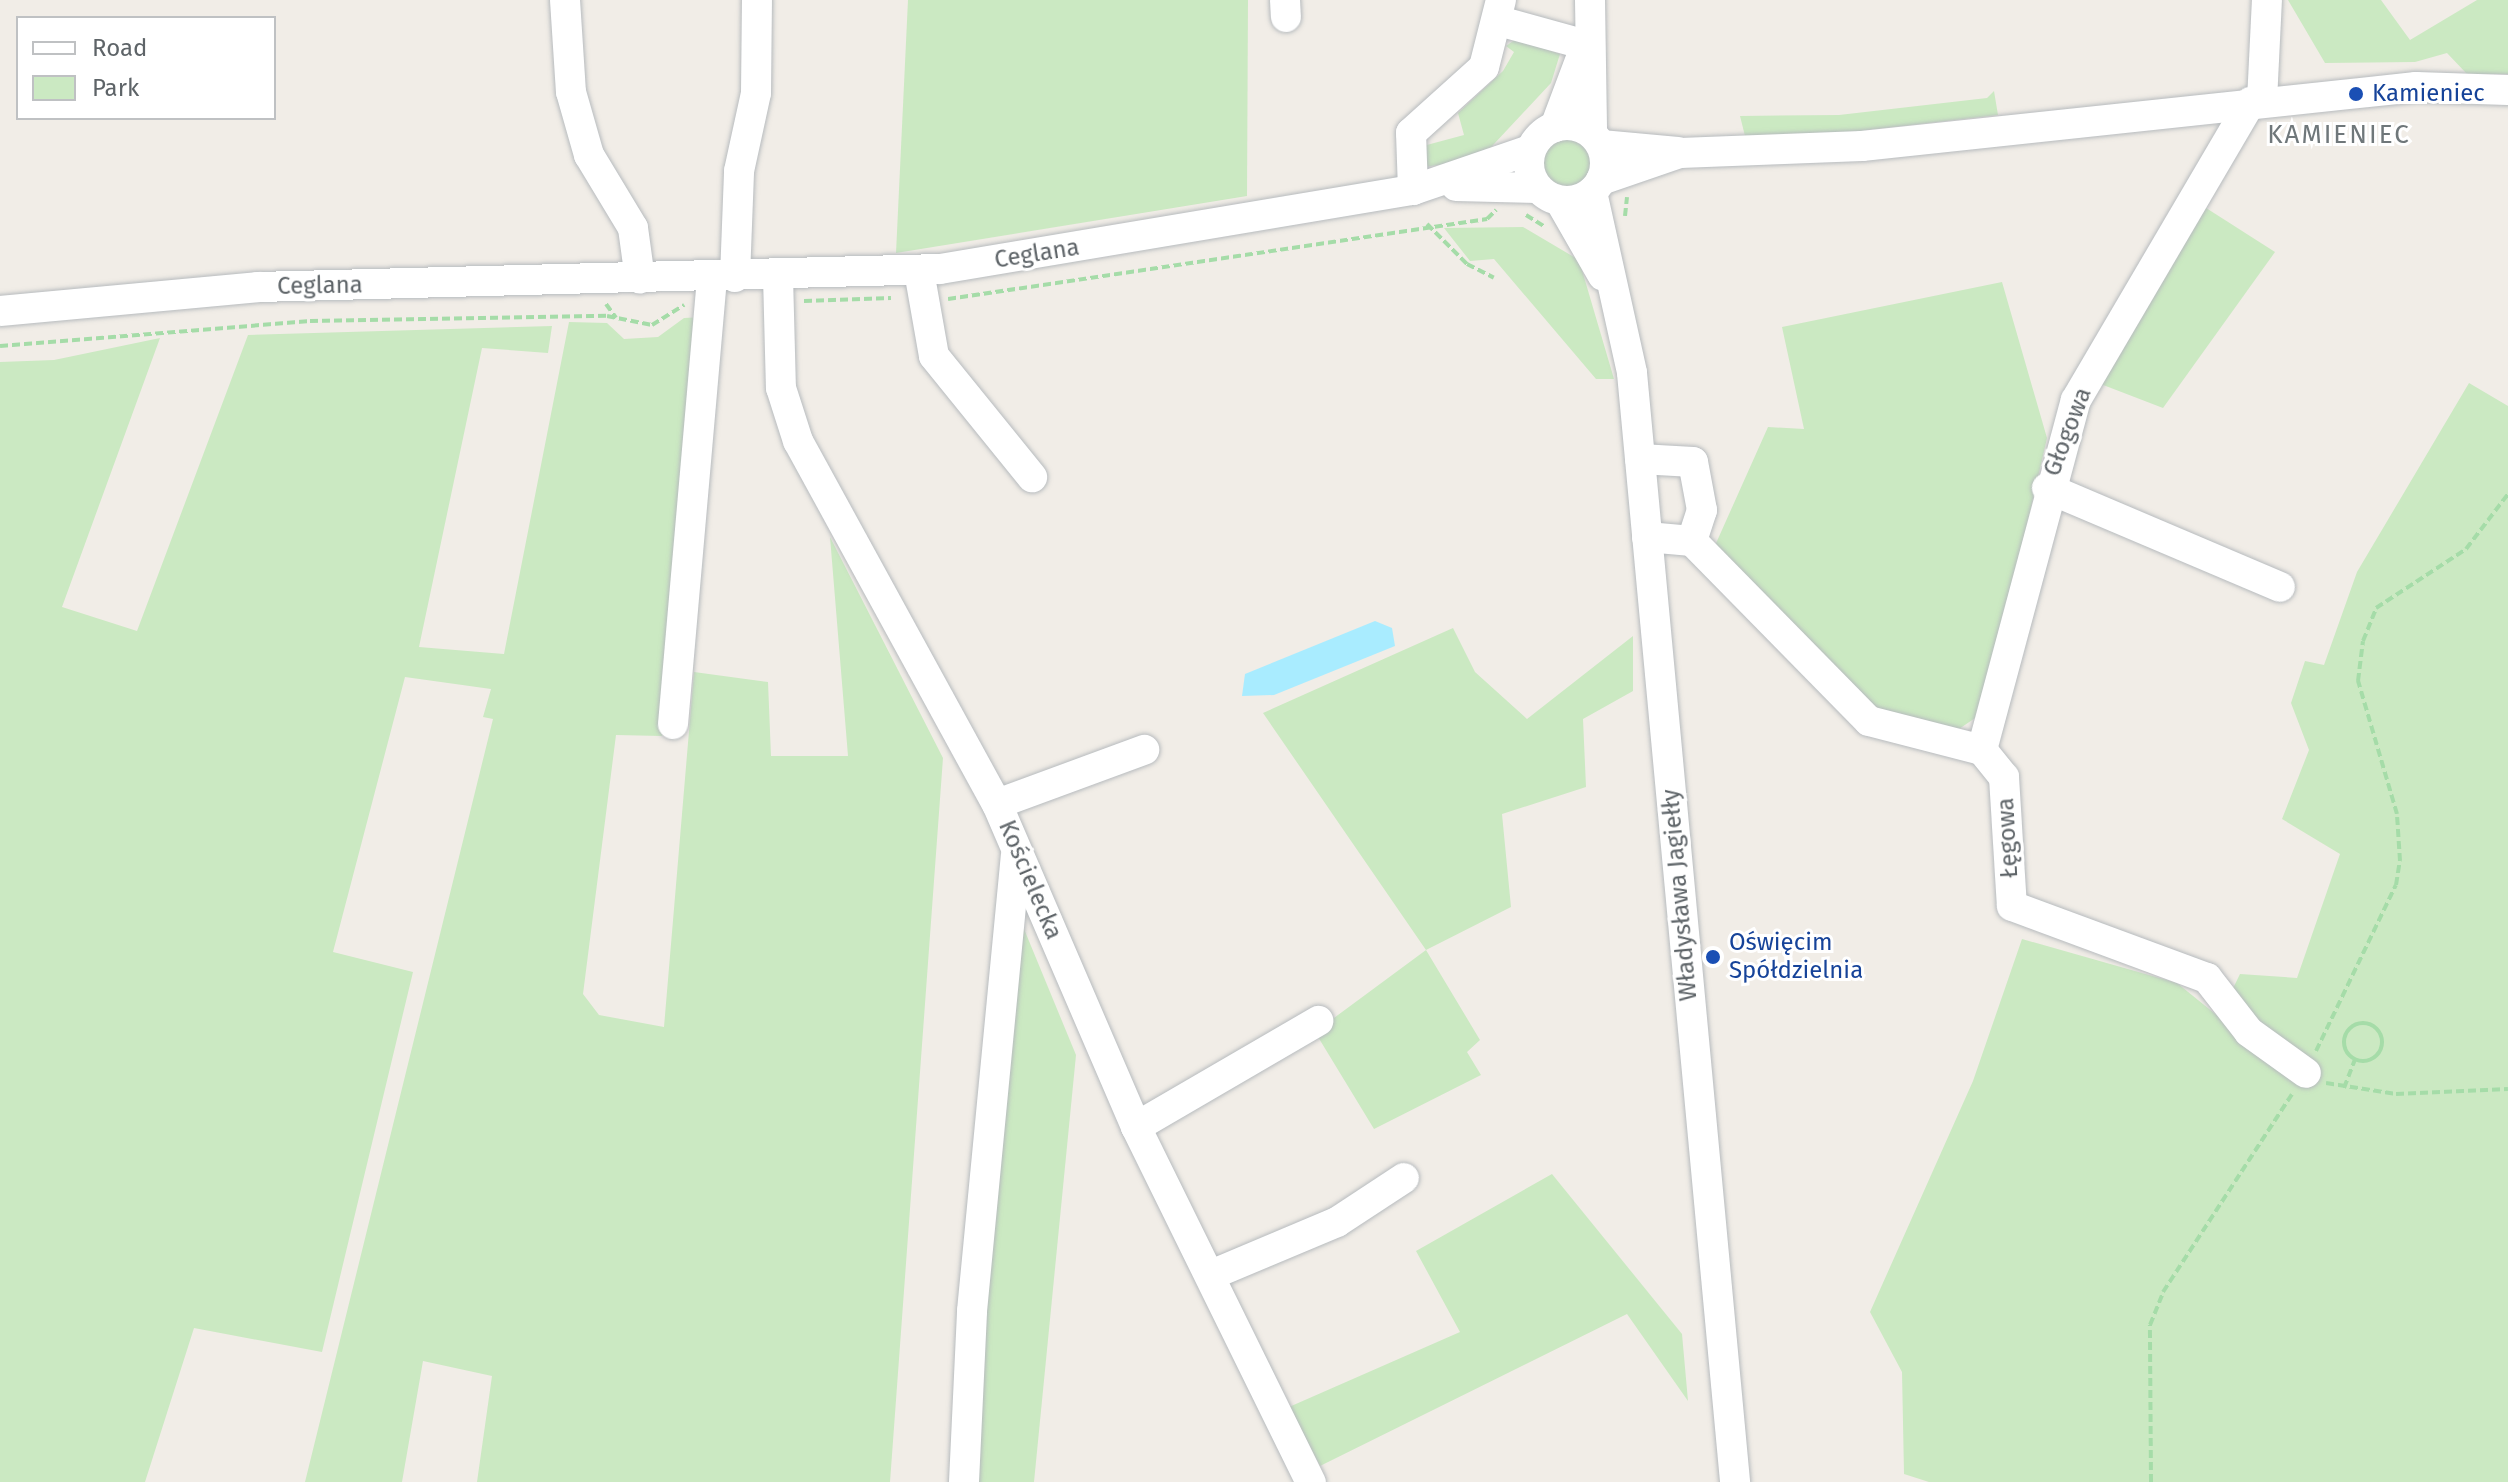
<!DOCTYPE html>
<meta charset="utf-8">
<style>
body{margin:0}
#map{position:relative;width:2508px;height:1482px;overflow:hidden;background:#f1ede7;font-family:"Fira Sans",sans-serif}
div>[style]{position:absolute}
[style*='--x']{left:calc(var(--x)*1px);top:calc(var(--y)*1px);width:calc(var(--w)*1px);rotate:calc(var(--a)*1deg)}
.green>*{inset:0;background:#cbe9c2}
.round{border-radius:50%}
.water>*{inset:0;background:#a9ecff}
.path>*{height:4px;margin-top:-2px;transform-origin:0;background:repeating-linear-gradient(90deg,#a5dca8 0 8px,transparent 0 12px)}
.path>.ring{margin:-2px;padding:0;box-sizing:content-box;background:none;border:4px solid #a5dca8;border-radius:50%}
.roads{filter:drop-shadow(0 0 2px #b7bbbe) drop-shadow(0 0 2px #b7bbbe)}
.minor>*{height:30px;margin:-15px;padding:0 15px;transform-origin:15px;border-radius:15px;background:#fff}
.minor>.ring{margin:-15px;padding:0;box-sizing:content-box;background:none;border:30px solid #fff;border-radius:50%}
.dots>*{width:22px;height:22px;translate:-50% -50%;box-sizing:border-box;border:4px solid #fff;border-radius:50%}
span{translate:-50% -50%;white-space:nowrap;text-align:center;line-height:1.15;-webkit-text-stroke:6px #fff;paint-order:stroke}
.transit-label{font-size:24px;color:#164399}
.left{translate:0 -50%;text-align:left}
.street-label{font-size:24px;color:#5e6468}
.neighbourhood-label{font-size:26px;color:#6f777a;letter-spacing:2px}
.legend{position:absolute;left:16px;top:16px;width:260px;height:104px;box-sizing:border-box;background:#fff;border:2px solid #bfc1c3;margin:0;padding:10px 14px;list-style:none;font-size:24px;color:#5e6468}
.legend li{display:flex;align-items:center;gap:16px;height:40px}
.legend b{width:40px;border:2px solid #bfc1c3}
</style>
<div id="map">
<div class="green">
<div style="clip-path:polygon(908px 0,1248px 0,1247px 196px,896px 253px)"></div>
<div style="clip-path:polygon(2288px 0,2381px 0,2410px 40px,2477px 0,2508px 0,2508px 74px,2467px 74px,2447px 53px,2415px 62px,2325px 63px)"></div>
<div style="clip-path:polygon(1516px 39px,1560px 54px,1551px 83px,1480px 159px,1424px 167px,1423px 146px,1464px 135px,1458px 113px,1503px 71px,1514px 52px,1506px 46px)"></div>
<div style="clip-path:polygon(1994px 91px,1998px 115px,1816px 136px,1745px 136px,1740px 116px,1839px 115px,1987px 98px)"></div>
<div class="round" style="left:1543px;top:139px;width:48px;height:48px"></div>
<div style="clip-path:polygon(2203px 206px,2275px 252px,2163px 408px,2098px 383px)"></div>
<div style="clip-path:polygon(1523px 227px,1579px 260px,1614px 379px,1596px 379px,1494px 259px,1470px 261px,1444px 228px)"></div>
<div style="clip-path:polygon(2002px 282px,2047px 438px,1984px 712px,1956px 731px,1875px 710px,1713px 550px,1768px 427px,1804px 429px,1782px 327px)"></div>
<div style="clip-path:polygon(705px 317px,662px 736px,616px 735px,583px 994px,599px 1015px,664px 1027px,694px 672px,768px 682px,771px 756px,848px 756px,830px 537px,943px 758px,890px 1482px,477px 1482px,492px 1376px,423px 1361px,402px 1482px,305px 1482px,493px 719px,483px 717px,491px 689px,405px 677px,333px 952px,413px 972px,322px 1352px,194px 1328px,145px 1482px,0 1482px,0 362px,54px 360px,160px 338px,62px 607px,137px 631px,248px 335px,552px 326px,548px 353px,482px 348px,419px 647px,504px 654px,569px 322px,607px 323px,624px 339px,658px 337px,684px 318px)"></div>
<div style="clip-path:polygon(2469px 383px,2508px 406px,2508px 1482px,1929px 1482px,1904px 1474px,1902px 1372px,1870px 1312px,1973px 1081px,2022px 939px,2177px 983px,2219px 1017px,2240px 974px,2297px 978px,2340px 854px,2282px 819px,2309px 750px,2291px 703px,2305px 661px,2324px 665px,2357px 572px)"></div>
<div style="clip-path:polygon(1453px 628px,1475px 672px,1527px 719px,1633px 636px,1633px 691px,1583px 719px,1586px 787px,1502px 814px,1511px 907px,1426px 950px,1480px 1040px,1467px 1052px,1481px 1075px,1374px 1129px,1315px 1032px,1426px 950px,1263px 713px)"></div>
<div style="clip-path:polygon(1017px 912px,1076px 1055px,1034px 1482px,972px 1482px)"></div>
<div style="clip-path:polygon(1552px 1174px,1682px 1334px,1688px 1401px,1627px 1314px,1320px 1466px,1289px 1407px,1460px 1332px,1416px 1251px)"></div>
</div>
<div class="water">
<div style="clip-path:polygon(1375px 621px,1392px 628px,1395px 646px,1274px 695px,1242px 696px,1245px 674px)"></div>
</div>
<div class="path">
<div style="--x:1526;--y:215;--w:22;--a:32"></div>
<div style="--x:1625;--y:216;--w:19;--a:-84"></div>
<div style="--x:1427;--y:224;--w:57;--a:45"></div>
<div style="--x:1467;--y:264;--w:30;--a:27"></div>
<div style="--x:948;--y:299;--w:545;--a:-8.44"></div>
<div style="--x:1487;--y:219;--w:13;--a:-45"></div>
<div style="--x:804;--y:301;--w:87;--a:-2"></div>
<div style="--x:606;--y:304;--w:17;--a:54"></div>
<div style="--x:0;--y:346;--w:311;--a:-4.6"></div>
<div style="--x:310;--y:321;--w:297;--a:-1"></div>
<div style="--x:607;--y:316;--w:46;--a:11.3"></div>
<div style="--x:652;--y:325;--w:38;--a:-32"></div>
<div class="ring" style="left:2344px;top:1023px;width:34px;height:34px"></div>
<div style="--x:2316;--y:1051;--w:184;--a:-64.3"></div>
<div style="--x:2396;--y:885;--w:24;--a:-81"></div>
<div style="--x:2400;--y:861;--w:47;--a:-93.7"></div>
<div style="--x:2397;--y:814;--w:139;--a:-106.3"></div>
<div style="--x:2358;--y:681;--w:40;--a:-82.9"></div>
<div style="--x:2363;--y:641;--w:35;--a:-68"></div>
<div style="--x:2376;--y:608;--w:108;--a:-33.2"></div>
<div style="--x:2466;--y:549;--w:69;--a:-52.6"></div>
<div style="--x:2326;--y:1083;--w:71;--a:8.9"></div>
<div style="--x:2396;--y:1094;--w:112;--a:-2.6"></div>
<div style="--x:2344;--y:1088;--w:31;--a:-69"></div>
<div style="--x:2151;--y:1482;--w:157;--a:-90.4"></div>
<div style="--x:2150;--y:1325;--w:35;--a:-68"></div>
<div style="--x:2163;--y:1292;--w:236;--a:-56.9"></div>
</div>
<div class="roads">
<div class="minor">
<div style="--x:565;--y:0;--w:92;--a:86.3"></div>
<div style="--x:571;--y:92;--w:66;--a:74.1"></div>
<div style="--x:589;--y:155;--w:85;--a:58.9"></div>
<div style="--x:633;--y:228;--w:51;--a:82.2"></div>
<div style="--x:1285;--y:0;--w:17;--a:87"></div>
<div style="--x:1590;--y:0;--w:134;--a:89.1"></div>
<div style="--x:1499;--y:21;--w:90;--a:15.4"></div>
<div style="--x:2262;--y:101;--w:101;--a:-87.2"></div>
<div class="ring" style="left:1529px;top:125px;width:46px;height:46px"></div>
<div style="--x:1555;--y:127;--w:82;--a:-69.4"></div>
<div style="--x:1601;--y:145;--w:77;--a:5.2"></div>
<div style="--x:1601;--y:180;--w:83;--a:-18.9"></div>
<div style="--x:1680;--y:153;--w:182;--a:-2.2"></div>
<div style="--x:1862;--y:146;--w:557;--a:-6.08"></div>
<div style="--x:2416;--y:87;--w:92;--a:1.9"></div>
<div style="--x:1456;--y:186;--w:81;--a:1.4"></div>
<div style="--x:1413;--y:190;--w:57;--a:-92"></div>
<div style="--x:1411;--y:133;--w:98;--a:-42.1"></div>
<div style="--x:1484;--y:67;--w:69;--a:-75.8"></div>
<div style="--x:1592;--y:192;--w:185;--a:77.5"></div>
<div style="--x:1632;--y:373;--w:1114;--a:84.69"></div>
<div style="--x:1560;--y:201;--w:86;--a:60.2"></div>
<div style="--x:919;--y:271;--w:86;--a:80"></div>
<div style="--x:934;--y:356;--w:156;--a:51"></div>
<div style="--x:778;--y:276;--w:112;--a:88.5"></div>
<div style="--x:781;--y:388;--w:56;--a:72.2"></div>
<div style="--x:798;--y:441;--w:414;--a:61.3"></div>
<div style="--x:997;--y:804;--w:352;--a:66.7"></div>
<div style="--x:1136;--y:1127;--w:396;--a:63.8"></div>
<div style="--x:735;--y:277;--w:106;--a:-87.8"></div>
<div style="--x:739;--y:171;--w:80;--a:-77.7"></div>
<div style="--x:756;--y:93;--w:93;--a:-89.4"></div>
<div style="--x:0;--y:311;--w:259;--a:-5.3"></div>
<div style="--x:258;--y:287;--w:682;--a:-1.51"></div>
<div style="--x:940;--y:269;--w:480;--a:-9.5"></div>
<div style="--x:1413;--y:190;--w:124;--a:-18.9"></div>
<div style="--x:1640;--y:459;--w:53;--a:3.2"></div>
<div style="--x:1693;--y:462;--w:49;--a:79.4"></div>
<div style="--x:1702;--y:510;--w:33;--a:108"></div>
<div style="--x:2047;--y:488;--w:253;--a:23"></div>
<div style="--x:1647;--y:537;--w:45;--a:5.1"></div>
<div style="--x:1692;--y:541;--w:252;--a:45.5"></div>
<div style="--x:1869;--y:721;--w:117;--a:14.4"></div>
<div style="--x:1982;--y:750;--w:35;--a:51"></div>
<div style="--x:2004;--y:777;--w:129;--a:86.5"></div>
<div style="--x:2012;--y:906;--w:208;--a:20.3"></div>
<div style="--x:2207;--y:978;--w:68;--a:52.1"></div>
<div style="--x:2249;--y:1032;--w:70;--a:35.7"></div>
<div style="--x:673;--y:724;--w:448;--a:-85"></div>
<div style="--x:1982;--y:750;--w:362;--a:-75"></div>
<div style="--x:2076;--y:400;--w:346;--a:-59.6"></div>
<div style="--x:997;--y:804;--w:157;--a:-20.2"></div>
<div style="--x:1136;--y:1127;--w:211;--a:-30.2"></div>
<div style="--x:1211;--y:1275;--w:137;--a:-22.8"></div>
<div style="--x:1337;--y:1222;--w:80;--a:-33.3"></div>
<div style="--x:964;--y:1482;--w:171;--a:-87.3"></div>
<div style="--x:972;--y:1311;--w:457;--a:-84.5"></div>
</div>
</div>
<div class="dots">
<div style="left:2356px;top:94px;background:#1a4fb4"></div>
<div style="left:1713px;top:957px;background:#1a4fb4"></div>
</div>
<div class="transit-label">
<span class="left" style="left:2372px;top:94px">Kamieniec</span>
<span class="left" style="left:1729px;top:957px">Oświęcim<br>Spółdzielnia</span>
</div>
<div class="street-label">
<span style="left:1037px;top:254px;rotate:-9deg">Ceglana</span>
<span style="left:320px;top:286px;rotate:-1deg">Ceglana</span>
<span style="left:2068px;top:432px;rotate:-69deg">Głogowa</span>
<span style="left:2008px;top:838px;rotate:-93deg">Łęgowa</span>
<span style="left:1030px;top:880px;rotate:67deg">Kościelecka</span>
<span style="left:1680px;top:895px;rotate:-95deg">Władysława Jagiełły</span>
</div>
<div class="neighbourhood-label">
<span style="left:2339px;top:135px">KAMIENIEC</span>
</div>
<ul class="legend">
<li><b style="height:10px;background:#fff"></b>Road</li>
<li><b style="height:22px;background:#cbe9c2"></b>Park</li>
</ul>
</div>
